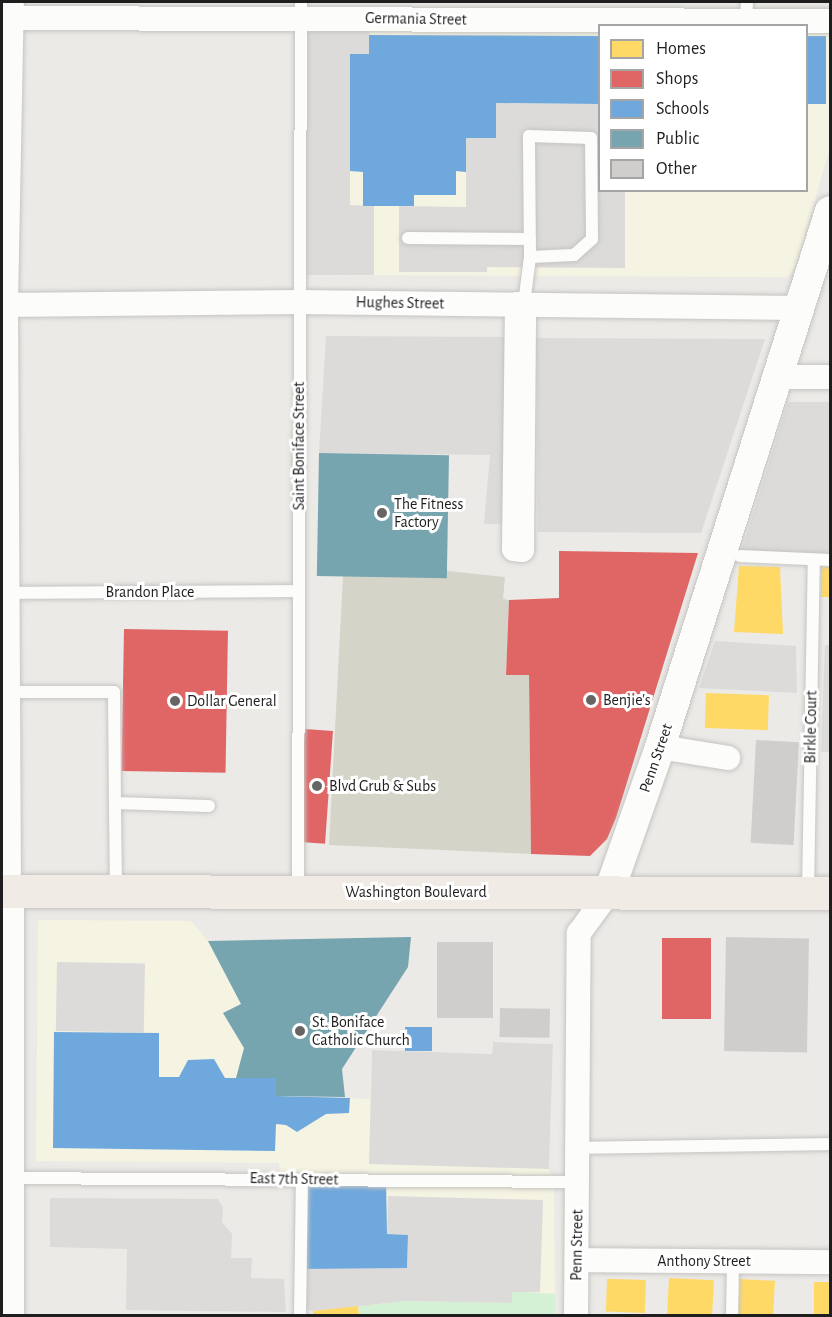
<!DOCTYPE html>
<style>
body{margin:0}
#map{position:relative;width:832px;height:1317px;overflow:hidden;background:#eceae6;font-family:"Alegreya Sans",sans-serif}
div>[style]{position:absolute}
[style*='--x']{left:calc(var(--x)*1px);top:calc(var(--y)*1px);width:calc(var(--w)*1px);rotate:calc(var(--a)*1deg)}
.education>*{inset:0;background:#f5f4e2}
.construction>*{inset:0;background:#d5d4c8}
.park>*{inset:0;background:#d5f1d5}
.parking>*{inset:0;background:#dcdbda;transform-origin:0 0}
.homes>*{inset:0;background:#ffd966;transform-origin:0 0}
.shops>*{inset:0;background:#e06666;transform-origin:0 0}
.schools>*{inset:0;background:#6fa8dc;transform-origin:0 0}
.public>*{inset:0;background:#76a5af;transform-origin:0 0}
.building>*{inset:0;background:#d0cecc;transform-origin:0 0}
.roads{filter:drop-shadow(0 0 2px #c5c4c2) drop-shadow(0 0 2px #c5c4c2)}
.service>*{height:12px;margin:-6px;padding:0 6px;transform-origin:6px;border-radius:6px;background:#fcfcfb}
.minor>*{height:24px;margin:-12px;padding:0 12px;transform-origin:12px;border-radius:12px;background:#fcfcfb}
.tertiary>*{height:30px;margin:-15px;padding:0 15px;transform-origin:15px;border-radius:15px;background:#fcfcfb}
.primary>*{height:33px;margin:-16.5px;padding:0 16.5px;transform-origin:16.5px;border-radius:16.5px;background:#f0ebe4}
.dots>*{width:16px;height:16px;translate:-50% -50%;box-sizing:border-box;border:3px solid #fff;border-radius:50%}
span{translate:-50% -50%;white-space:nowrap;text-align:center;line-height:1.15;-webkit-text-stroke:6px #fff;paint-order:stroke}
.street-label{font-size:16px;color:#1e1e1e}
.poi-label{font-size:16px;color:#1e1e1e}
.left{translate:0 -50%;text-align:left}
.frame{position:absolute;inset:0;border:3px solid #1e1e1e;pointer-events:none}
.legend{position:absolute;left:598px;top:24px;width:210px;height:168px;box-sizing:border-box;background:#fff;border:2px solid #a5a5a5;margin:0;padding:8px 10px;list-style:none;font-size:18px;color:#1e1e1e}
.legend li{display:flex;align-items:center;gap:12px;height:30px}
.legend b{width:30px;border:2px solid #a5a5a5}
</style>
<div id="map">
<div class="education">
<div style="clip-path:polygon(301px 18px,600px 26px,600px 190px,806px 190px,807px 27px,830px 27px,830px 147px,796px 266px,787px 277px,300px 275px)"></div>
<div style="clip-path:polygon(38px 920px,191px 921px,208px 941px,241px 1004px,223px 1013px,276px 1096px,370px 1099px,372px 1050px,492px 1054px,493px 1042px,553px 1044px,549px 1169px,554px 1182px,555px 1315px,359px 1315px,358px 1306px,406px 1300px,408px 1235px,387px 1234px,386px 1181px,280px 1179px,279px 1163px,36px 1161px)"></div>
</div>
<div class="construction">
<div style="clip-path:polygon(448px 571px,505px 577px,503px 599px,509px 600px,506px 674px,529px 675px,531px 854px,329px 845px,343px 576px)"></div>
</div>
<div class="park">
<div style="clip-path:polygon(512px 1291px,555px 1294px,555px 1315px,359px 1315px,358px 1306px,406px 1301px,512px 1303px)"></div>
</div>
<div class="parking">
<div style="clip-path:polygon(301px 18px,370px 18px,369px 54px,350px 54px,350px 205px,374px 206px,374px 275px,300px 275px)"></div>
<div style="clip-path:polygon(496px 103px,599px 104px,600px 190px,625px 191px,625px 268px,487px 267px,487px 272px,399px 272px,399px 206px,466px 207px,466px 138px,496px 138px)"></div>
<div style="clip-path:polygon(326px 336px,510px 337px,511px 524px,484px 524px,490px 455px,319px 453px)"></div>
<div style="clip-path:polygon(536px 338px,765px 339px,701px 533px,538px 532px)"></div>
<div style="clip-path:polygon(788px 402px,830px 402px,830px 560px,740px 556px)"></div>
<div style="clip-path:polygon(715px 641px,796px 646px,797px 693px,699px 688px)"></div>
<div style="clip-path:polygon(825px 645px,830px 645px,830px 752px,821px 752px)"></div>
<div style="left:57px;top:962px;width:88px;height:69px;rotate:1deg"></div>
<div style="clip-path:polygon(493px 1042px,553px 1044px,549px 1169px,369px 1164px,372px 1050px,492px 1054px)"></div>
<div style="clip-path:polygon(388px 1196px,543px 1200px,540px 1292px,512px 1292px,512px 1303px,406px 1301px,313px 1311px,300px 1308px,300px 1269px,407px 1268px,408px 1235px,387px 1234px)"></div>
<div style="clip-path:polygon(50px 1198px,218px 1199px,223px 1208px,222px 1222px,232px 1234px,231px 1258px,252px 1258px,251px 1278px,284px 1279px,286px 1312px,126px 1310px,127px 1249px,50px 1247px)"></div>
</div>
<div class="homes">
<div style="clip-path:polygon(739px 566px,780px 567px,783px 634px,734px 632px)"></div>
<div style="left:821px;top:567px;width:9px;height:30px"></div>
<div style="left:706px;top:693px;width:63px;height:35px;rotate:2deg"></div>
<div style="left:669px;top:1278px;width:45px;height:38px;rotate:3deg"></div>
<div style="left:740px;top:1279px;width:35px;height:37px;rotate:3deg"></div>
<div style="left:646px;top:1280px;width:33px;height:39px;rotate:92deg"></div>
<div style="left:830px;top:1282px;width:34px;height:16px;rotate:90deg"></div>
<div style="clip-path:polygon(358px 1306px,359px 1316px,313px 1316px,313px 1311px)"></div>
</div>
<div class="shops">
<div style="clip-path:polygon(559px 551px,698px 553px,616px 818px,607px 839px,590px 856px,531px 854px,529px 675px,506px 675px,509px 600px,559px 598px)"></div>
<div style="left:124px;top:629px;width:104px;height:142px;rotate:1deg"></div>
<div style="left:305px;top:729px;width:28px;height:113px;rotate:4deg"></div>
<div style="left:662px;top:938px;width:49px;height:81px"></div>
</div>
<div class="schools">
<div style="clip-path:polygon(369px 35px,600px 36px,600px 104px,496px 103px,496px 138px,466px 138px,466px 172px,456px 171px,456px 195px,414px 195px,414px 206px,363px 206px,363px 172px,350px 171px,350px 54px,369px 54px)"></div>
<div style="left:806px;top:36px;width:20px;height:68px"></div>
<div style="left:405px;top:1027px;width:27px;height:24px"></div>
<div style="clip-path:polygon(54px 1032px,159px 1033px,159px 1077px,179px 1077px,188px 1060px,214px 1059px,225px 1078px,276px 1078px,276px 1096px,350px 1098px,349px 1113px,326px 1114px,297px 1132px,286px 1125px,276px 1124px,275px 1151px,53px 1148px)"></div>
<div style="clip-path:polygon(302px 1179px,386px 1181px,387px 1234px,408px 1235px,407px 1268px,300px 1269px)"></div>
</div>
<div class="public">
<div style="left:319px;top:453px;width:130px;height:123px;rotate:1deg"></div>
<div style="clip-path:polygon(411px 937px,408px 967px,342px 1069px,345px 1097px,276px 1096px,276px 1078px,236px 1078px,244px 1048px,223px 1013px,241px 1004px,208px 941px)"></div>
</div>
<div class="building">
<div style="left:756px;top:740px;width:43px;height:103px;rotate:3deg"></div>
<div style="left:726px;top:937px;width:83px;height:114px;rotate:1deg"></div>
<div style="left:437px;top:942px;width:56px;height:76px"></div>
<div style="left:500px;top:1008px;width:50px;height:29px;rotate:1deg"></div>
</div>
<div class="roads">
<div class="service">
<div style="--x:746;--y:21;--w:19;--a:-87"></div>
<div style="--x:408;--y:238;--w:122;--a:0.5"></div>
<div style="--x:524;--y:304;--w:47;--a:-82.7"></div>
<div style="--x:530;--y:257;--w:121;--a:-90.5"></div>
<div style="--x:529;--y:136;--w:62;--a:1.8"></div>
<div style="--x:591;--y:138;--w:101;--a:89.4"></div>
<div style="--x:592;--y:239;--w:24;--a:138"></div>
<div style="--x:574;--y:255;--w:44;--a:177.4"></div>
<div style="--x:740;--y:556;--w:90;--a:2.5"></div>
<div style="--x:3;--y:593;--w:296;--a:-0.4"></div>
<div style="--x:10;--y:692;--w:104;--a:0"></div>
<div style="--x:114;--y:692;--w:111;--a:89.5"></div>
<div style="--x:116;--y:890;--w:87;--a:-90.7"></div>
<div style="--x:115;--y:803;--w:94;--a:1.8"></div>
<div style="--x:298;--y:890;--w:888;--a:-89.81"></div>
<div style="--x:808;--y:892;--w:332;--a:-89"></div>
<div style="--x:577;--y:1148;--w:253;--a:-0.9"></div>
<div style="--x:9;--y:1178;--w:569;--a:0.4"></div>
<div style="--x:300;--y:1316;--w:137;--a:-89.2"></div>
<div style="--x:732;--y:1316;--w:54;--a:-88.9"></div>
</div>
<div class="minor">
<div style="--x:2;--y:18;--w:828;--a:0.21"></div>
<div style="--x:517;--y:304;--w:245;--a:90.7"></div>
<div style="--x:514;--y:549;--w:8;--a:7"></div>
<div style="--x:522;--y:550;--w:246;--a:-89.5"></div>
<div style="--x:2;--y:305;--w:297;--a:-0.6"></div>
<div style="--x:299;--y:302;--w:500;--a:0.69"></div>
<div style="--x:777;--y:377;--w:53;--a:0"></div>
<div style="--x:660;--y:747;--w:69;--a:9.2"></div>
<div style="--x:9;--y:891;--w:586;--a:-90.29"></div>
<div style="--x:6;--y:305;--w:303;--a:-88.9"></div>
<div style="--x:577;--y:1260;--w:253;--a:0.5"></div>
<div style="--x:576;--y:1316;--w:383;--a:-89.6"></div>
<div style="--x:579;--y:933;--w:51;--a:-53.8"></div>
</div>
<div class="tertiary">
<div style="--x:609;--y:892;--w:154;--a:-70.6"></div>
<div style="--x:660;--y:747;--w:562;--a:-72.4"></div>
<div style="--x:9;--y:1316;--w:425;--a:-90"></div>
</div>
<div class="primary">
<div style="--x:2;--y:891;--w:828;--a:0.14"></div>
</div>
</div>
<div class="dots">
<div style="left:382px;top:513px;background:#666564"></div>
<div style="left:591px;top:700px;background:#666564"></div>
<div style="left:175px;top:701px;background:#666564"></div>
<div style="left:317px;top:786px;background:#666564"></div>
<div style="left:300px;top:1031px;background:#666564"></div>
</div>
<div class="street-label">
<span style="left:416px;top:19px;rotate:1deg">Germania Street</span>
<span style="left:400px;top:303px;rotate:1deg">Hughes Street</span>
<span style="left:299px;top:446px;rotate:-90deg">Saint Boniface Street</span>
<span style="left:150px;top:592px">Brandon Place</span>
<span style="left:811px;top:727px;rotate:-89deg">Birkle Court</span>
<span style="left:656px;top:758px;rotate:-71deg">Penn Street</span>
<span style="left:416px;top:892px">Washington Boulevard</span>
<span style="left:294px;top:1179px;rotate:1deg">East 7th Street</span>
<span style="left:577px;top:1245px;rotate:-89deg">Penn Street</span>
<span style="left:704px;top:1261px">Anthony Street</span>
</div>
<div class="poi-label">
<span class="left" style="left:394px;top:513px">The Fitness<br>Factory</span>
<span class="left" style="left:603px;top:700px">Benjie's</span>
<span class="left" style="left:187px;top:701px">Dollar General</span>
<span class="left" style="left:329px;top:786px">Blvd Grub &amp; Subs</span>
<span class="left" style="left:312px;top:1031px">St. Boniface<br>Catholic Church</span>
</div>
<div class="frame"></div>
<ul class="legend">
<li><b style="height:16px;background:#ffd966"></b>Homes</li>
<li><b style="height:16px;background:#e06666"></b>Shops</li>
<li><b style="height:16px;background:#6fa8dc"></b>Schools</li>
<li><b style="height:16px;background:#76a5af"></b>Public</li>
<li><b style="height:16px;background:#d0cecc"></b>Other</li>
</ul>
</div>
